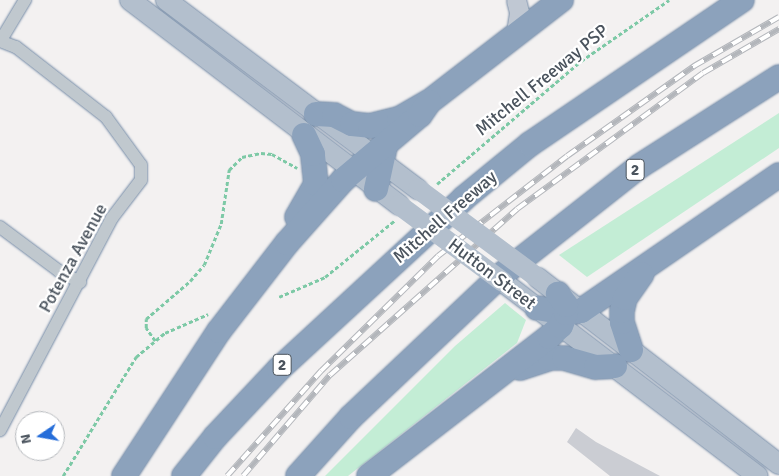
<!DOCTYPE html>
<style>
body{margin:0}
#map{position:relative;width:779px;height:476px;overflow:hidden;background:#f3f1f1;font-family:Signika,sans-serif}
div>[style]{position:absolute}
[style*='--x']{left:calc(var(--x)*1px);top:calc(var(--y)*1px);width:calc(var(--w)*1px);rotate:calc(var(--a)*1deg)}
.green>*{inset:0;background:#c3edd5}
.building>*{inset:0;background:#cbcdd3}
.path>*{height:2.5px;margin-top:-1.25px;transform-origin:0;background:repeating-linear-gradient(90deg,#7dc9a6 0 4px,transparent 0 6.5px)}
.roads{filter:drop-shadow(0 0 1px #778da8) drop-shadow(0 0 1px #778da8)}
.street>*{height:12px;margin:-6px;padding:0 6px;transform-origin:6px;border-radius:6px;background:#c0c8ce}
.secondary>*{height:19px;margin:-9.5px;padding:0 9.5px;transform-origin:9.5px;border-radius:9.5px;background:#c0c8d3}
.primary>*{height:20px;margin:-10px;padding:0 10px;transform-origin:10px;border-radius:10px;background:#b3bfcd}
.highway>*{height:24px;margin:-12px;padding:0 12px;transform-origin:12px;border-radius:12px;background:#8ca2bc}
.rail>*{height:5.5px;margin-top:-2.75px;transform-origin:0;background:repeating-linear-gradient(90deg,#fff 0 11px,#b3b6bb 0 22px);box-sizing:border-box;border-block:1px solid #b3b6bb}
.primary-bridge>*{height:20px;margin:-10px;padding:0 10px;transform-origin:10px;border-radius:10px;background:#b3bfcd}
span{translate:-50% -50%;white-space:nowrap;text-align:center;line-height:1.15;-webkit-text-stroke:4.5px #fff;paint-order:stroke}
.shield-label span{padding:1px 4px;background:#fff;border:1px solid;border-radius:4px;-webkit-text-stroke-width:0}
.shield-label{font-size:16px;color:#4a535d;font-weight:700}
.street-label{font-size:18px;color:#4a535d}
.north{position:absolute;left:15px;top:411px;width:50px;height:50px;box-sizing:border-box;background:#fff;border:1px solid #b7babe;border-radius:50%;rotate:258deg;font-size:14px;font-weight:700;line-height:20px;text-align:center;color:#4a535d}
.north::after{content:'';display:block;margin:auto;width:18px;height:22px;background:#256dd9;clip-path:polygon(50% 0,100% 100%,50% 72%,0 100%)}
</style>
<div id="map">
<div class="green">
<div style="clip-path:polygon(779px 113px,779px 148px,587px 277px,559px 255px)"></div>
<div style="clip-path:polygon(505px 303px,526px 320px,517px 343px,348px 476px,325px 476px,455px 346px)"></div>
</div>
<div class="building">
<div style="clip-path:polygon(576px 428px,596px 442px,660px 476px,610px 476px,567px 442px)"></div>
</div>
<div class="path">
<div style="--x:437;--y:184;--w:189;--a:-40.5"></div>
<div style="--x:581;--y:61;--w:107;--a:-34.7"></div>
<div style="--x:279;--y:297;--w:50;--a:-23.5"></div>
<div style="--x:325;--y:277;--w:89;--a:-39.1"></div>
<div style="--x:155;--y:341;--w:16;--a:-125"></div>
<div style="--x:146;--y:328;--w:9;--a:-90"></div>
<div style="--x:146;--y:319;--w:58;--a:-40.8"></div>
<div style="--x:190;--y:281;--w:21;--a:-49"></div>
<div style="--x:204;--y:265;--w:44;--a:-67.5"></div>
<div style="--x:221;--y:224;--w:55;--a:-81.6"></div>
<div style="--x:229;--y:170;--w:18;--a:-45"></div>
<div style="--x:242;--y:157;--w:19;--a:-12"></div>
<div style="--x:261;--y:153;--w:11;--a:5"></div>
<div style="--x:272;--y:154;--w:29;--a:29"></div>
<div style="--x:63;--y:476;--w:140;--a:-58.5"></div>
<div style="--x:136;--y:357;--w:38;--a:-40"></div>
<div style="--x:165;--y:333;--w:47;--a:-23.8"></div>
</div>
<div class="roads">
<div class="street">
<div style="--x:1;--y:40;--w:47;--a:-59"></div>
<div style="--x:0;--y:41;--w:17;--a:21"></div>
<div style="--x:16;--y:47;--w:114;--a:37.9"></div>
<div style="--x:106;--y:117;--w:59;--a:53.9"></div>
<div style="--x:141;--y:165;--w:15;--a:90"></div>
<div style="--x:141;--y:180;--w:48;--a:127.3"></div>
<div style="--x:112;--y:218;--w:240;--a:117.8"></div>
<div style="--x:0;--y:227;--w:74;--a:36.7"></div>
<div style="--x:59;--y:271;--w:24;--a:28"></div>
</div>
<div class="secondary">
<div style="--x:516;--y:32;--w:20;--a:-81"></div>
<div style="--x:519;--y:12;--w:12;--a:-104"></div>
</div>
<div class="primary">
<div style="--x:130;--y:0;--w:338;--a:37.3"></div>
<div style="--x:166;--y:0;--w:315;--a:36.9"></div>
<div style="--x:538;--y:278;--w:304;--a:37.7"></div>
<div style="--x:503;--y:282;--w:320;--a:37.3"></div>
</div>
<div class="highway">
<div style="--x:316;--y:114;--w:18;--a:3"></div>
<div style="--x:334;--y:115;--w:20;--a:27"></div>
<div style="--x:352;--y:124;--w:18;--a:6"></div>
<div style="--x:370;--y:126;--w:30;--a:-14"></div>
<div style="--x:399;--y:119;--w:34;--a:-30"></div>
<div style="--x:429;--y:102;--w:167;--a:-37.7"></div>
<div style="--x:376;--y:189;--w:43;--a:-77.9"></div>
<div style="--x:297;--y:217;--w:38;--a:-60"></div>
<div style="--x:316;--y:184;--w:30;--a:-96"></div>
<div style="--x:313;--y:154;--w:21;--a:-115"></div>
<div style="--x:537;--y:308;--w:29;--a:10"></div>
<div style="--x:566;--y:313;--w:15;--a:-8"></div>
<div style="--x:581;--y:311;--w:240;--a:-34.5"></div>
<div style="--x:631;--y:350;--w:29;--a:-108"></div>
<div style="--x:622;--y:322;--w:11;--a:-90"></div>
<div style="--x:622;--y:311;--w:13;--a:-77"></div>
<div style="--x:625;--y:298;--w:29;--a:-55"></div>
<div style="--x:520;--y:368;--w:32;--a:-18"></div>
<div style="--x:550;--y:358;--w:14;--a:0"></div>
<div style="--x:564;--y:358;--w:33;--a:16"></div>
<div style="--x:596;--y:367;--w:19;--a:-3"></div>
<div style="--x:124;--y:476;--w:173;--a:-56.8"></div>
<div style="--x:219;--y:331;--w:111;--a:-52.3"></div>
<div style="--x:287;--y:243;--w:84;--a:-48.4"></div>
<div style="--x:343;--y:180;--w:101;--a:-40.2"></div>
<div style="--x:420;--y:115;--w:16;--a:-55"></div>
<div style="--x:184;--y:476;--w:50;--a:-51.5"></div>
<div style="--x:215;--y:437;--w:93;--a:-46.7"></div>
<div style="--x:279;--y:369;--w:252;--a:-42.7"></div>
<div style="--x:464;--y:198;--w:85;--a:-39.3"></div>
<div style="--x:530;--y:144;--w:256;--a:-34.2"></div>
<div style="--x:298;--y:476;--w:79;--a:-48.1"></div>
<div style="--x:351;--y:417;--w:205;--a:-43.4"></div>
<div style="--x:500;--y:276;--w:178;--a:-38.2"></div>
<div style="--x:640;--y:166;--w:165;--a:-32.6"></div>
<div style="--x:369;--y:476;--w:227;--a:-37.7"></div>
<div style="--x:549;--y:337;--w:16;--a:-43"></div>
<div style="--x:561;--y:326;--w:14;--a:-69"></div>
<div style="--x:566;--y:313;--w:8;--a:-90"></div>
<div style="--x:566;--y:305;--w:14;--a:-126"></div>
</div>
</div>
<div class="rail">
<div style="--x:227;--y:476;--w:141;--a:-48.2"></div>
<div style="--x:321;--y:371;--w:164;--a:-44.5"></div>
<div style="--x:438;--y:256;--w:163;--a:-37.8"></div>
<div style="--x:567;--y:156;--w:156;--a:-35.3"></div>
<div style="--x:694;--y:66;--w:98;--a:-30"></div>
<div style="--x:243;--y:476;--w:133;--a:-49.3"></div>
<div style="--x:330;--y:375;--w:250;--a:-41.6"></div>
<div style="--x:517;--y:209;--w:230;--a:-36.2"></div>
<div style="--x:703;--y:73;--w:88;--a:-30.1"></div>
</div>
<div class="primary-bridge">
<div style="--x:418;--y:189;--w:149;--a:36.6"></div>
<div style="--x:399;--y:205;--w:129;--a:36.5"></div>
</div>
<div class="shield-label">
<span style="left:635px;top:170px">2</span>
<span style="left:282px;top:365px">2</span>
</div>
<div class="street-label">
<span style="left:542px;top:80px;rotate:-39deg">Mitchell Freeway PSP</span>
<span style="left:445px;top:217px;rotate:-41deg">Mitchell Freeway</span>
<span style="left:73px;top:258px;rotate:-61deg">Potenza Avenue</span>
<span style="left:492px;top:274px;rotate:37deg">Hutton Street</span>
</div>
<div class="north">N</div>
</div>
